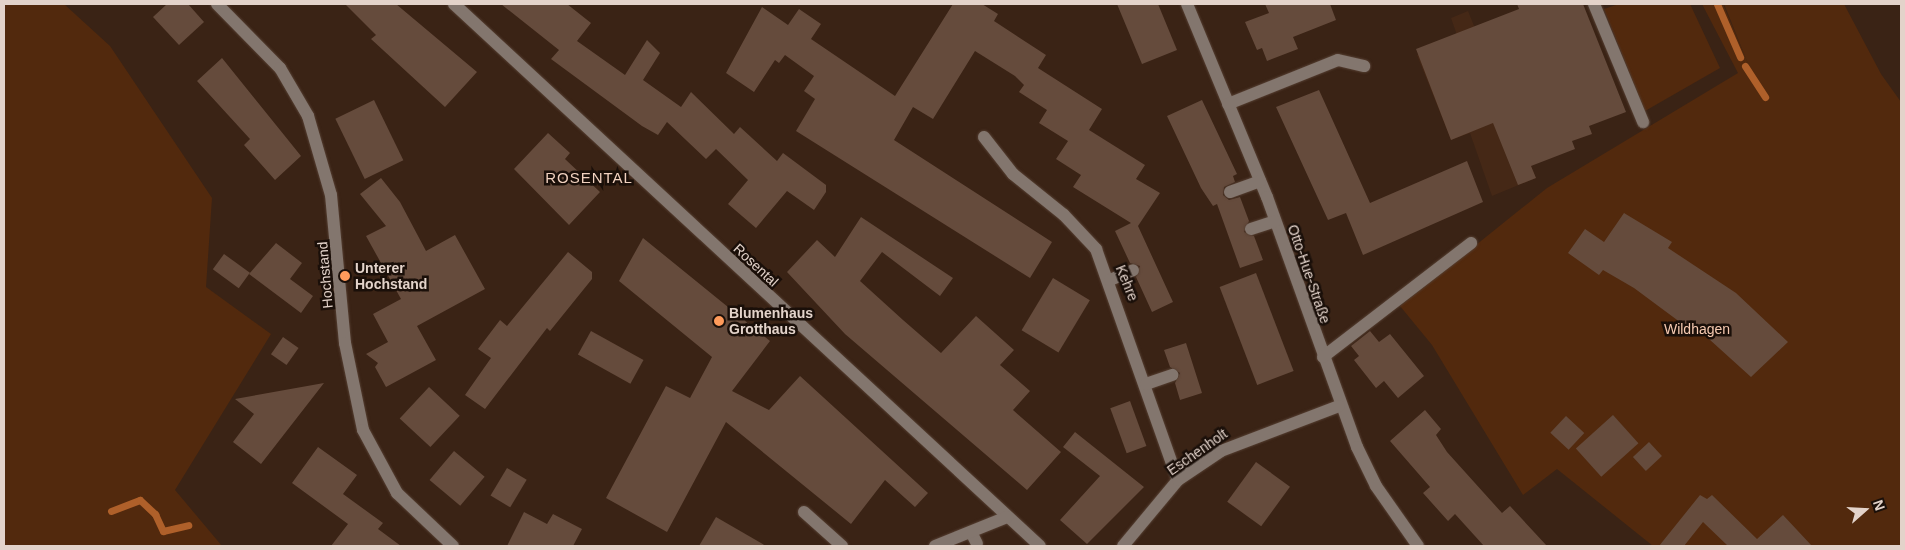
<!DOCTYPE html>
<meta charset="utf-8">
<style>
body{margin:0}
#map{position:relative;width:1905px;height:550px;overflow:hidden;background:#3a2315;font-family:Arial,sans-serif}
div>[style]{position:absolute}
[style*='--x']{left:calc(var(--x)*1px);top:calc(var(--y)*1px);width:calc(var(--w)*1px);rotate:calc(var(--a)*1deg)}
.built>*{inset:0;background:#452816}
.green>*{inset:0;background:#52290d}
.stream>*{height:7px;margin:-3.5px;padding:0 3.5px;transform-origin:3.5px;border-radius:3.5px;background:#af602a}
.building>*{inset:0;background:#654b3c;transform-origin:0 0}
.roads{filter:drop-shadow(0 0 1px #553f32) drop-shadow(0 0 1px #553f32)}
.minor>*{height:12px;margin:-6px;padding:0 6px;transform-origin:6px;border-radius:6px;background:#83766e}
.dots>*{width:14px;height:14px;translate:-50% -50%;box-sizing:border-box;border:2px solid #1a0f09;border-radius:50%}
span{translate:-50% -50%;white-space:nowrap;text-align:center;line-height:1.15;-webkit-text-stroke:5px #1a0f09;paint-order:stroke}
.street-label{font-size:14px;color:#e3d3ca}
.poi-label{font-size:14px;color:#e3d3ca;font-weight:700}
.left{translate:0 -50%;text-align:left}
.park-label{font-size:14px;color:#f6cab1}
.neighbourhood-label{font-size:15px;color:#f1d1bf;letter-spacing:1px}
.frame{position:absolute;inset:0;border:5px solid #e3d3ca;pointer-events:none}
.north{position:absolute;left:1840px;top:485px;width:50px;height:50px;-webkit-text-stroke:4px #1a0f09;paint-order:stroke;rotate:71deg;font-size:14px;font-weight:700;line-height:20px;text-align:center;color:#e3d3ca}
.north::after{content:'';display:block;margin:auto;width:18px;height:22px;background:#e3d3ca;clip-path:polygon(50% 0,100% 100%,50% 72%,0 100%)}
</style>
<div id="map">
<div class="built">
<div style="clip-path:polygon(1468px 11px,1536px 178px,1492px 196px,1470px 133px,1451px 140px,1417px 55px,1458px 38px,1451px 18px)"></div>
</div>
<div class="green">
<div style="clip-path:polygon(4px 4px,64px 4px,110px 46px,212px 198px,206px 287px,271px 334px,175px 490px,222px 546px,4px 546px)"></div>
<div style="clip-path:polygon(1619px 4px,1690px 4px,1720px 68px,1645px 111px,1604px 9px)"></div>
<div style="clip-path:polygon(1702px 4px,1723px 4px,1751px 71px,1724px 4px,1844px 4px,1881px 74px,1901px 102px,1901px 546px,1653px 546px,1557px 469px,1523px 495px,1432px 345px,1400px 306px,1547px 188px,1738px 73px)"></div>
</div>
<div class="stream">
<div style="--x:1717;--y:4;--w:58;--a:66.5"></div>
<div style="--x:1745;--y:66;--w:37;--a:57"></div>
<div style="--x:111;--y:511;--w:31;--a:-21"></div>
<div style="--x:140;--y:500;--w:21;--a:43"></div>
<div style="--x:155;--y:514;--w:19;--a:65"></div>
<div style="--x:163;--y:531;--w:26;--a:-13"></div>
</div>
<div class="building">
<div style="clip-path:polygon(167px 4px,188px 4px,204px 22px,179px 45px,153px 17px)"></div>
<div style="clip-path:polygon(345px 4px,396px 4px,477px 72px,445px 107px,371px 39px,376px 35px)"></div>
<div style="clip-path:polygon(501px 4px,567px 4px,591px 23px,577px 41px,625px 75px,647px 40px,660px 53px,643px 80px,681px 107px,691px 92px,734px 134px,740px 127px,777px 161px,783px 153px,826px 185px,826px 192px,814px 210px,787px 191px,756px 228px,728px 204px,748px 180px,716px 149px,706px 159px,667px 122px,658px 135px,642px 126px,551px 59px,559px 50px)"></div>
<div style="clip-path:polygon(953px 4px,982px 4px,998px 14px,994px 21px,1046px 55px,1038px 68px,1102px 109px,1089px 130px,1145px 165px,1136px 179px,1160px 193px,1138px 226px,1173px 302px,1152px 312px,1136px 277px,1140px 266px,1130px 263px,1115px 231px,1131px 223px,1073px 187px,1081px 175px,1056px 159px,1068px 141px,1039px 123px,1047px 110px,1019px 92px,1024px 85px,1015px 76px,975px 51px,933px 119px,913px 107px,894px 140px,1052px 242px,1030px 278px,796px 131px,815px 99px,804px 91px,814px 76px,785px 55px,779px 63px,775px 60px,754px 92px,726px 73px,762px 7px,788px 25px,799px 9px,821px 24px,811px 39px,895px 96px)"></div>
<div style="clip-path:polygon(1117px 4px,1158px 4px,1177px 50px,1142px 64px)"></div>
<div style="clip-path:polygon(1265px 4px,1330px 4px,1336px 20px,1293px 37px,1298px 49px,1267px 61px,1262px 48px,1257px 50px,1245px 22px,1269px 13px)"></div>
<div style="clip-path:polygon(1517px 4px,1583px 4px,1626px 112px,1589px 126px,1592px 134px,1572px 141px,1575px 149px,1531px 166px,1536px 178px,1518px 185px,1493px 123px,1451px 140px,1416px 49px,1519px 9px)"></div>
<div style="clip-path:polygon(222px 58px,301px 156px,275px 180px,244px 145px,250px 139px,197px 81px)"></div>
<div style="clip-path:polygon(1319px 90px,1370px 203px,1467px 161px,1483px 202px,1363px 255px,1346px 213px,1328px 220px,1276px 107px)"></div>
<div style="left:374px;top:100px;width:67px;height:43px;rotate:64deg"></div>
<div style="clip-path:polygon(1202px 100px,1237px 174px,1233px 176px,1235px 182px,1224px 187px,1223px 195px,1229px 200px,1240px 197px,1249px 221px,1244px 232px,1254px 236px,1263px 260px,1240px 268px,1217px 204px,1213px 206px,1201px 188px,1167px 116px)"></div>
<div style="clip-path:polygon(548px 133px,570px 153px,565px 159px,600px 192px,569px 225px,514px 169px)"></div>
<div style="clip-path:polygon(381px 178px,400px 202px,426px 251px,455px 235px,485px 289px,417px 326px,436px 360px,386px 387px,375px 367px,378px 363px,366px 354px,388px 342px,373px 314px,401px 299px,366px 236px,386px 226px,360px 194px)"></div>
<div style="clip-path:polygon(1624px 213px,1672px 242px,1668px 248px,1736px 293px,1788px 342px,1751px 377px,1699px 330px,1696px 334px,1634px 288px,1603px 270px,1599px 275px,1568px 253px,1585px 229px,1604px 242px)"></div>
<div style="clip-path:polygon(861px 217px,953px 278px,940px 296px,882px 252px,860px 281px,903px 320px,941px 353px,976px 316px,1014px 350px,1000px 365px,1030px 391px,1013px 410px,1061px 452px,1027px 490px,845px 334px,787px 272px,817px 240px,835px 257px)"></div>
<div style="clip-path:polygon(643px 238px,770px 341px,732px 391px,769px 410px,800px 376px,928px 493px,915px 507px,885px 480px,851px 524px,726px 422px,667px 532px,606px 498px,666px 386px,690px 398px,712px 357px,619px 281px)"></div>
<div style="clip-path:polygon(276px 243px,302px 263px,290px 279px,313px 296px,301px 313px,249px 274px)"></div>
<div style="clip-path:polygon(568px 252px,592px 272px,592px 279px,550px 331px,547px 328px,485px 409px,465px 395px,491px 358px,478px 349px,500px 320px,507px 326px)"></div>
<div style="left:224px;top:254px;width:32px;height:19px;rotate:36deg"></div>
<div style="left:1256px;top:273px;width:105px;height:39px;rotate:69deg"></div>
<div style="left:1053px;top:278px;width:43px;height:61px;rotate:31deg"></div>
<div style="left:591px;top:331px;width:60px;height:27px;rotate:29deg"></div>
<div style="clip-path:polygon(1370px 331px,1379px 342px,1390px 334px,1424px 376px,1398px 398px,1384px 381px,1376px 388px,1354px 360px,1359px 356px,1351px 346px)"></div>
<div style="left:283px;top:337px;width:19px;height:21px;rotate:35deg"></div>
<div style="clip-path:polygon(1186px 343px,1202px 393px,1180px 400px,1175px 383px,1180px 373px,1170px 367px,1164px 350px)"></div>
<div style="clip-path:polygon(324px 383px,261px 464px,233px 442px,254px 414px,235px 399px)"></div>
<div style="left:429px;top:387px;width:42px;height:43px;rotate:43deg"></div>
<div style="left:1130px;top:401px;width:48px;height:21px;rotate:70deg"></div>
<div style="clip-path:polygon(1425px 410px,1441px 429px,1436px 435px,1447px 452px,1502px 513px,1510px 506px,1547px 546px,1484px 546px,1455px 514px,1448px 521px,1423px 493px,1430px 487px,1390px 441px)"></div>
<div style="left:1613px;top:415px;width:38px;height:50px;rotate:48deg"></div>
<div style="left:1566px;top:416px;width:25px;height:23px;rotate:43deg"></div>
<div style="clip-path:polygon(1075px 432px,1144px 487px,1087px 544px,1060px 520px,1100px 476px,1063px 447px)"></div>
<div style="left:1649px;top:442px;width:19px;height:22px;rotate:47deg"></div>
<div style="clip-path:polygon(318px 447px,357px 475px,343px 494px,383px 523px,378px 529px,401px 546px,331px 546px,348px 524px,292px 483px)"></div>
<div style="left:454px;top:451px;width:40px;height:38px;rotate:40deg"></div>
<div style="left:1256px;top:462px;width:42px;height:49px;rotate:36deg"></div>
<div style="left:507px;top:468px;width:23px;height:32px;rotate:31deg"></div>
<div style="clip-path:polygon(1700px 495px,1707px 499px,1712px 495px,1757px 539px,1783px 515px,1812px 546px,1728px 546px,1703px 522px,1684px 546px,1659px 546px)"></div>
<div style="clip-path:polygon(524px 512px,547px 524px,553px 514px,582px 529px,573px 546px,507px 546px)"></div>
<div style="clip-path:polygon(716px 517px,766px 546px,699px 546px)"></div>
</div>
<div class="roads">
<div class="minor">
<div style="--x:217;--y:4;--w:90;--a:45.5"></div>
<div style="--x:280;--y:68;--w:56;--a:59.7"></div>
<div style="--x:308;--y:116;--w:82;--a:73.8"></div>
<div style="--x:331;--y:195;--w:149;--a:84.6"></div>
<div style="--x:345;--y:343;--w:89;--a:78.3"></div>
<div style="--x:363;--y:430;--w:72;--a:61.6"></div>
<div style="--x:397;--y:493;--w:77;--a:43.4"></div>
<div style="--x:454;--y:4;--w:798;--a:42.77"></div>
<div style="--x:1187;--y:4;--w:209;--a:67.5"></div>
<div style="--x:1267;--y:197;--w:266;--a:70.2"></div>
<div style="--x:1357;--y:447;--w:43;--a:64"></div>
<div style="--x:1376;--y:486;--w:73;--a:55"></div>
<div style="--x:1594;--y:4;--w:128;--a:67.4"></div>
<div style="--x:1228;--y:104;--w:118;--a:-21.8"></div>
<div style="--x:1338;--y:60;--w:27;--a:13"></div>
<div style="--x:984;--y:137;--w:47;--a:51.9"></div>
<div style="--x:1013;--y:174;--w:65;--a:38.8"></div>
<div style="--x:1064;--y:215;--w:47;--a:46.7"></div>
<div style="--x:1096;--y:249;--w:245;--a:70.5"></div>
<div style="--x:1230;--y:192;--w:32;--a:-20"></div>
<div style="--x:1251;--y:229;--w:25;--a:-18"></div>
<div style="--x:1110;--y:280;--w:25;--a:-23"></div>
<div style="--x:1323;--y:357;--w:187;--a:-37.6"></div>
<div style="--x:1146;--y:384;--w:28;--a:-19"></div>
<div style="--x:804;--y:512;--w:51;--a:41.8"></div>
<div style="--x:971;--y:532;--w:13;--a:63"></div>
<div style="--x:935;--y:546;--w:78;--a:-21.9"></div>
<div style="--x:1123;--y:546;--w:86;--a:-50.2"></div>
<div style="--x:1178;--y:480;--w:52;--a:-34"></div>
<div style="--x:1221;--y:451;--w:126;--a:-20.9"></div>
</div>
</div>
<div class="dots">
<div style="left:345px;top:276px;background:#ff9b5b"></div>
<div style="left:719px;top:321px;background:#ff9b5b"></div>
</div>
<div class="street-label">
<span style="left:756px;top:265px;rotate:43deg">Rosental</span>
<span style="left:1309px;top:274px;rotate:71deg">Otto-Hue-Straße</span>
<span style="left:325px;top:275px;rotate:-95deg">Hochstand</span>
<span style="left:1127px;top:283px;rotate:68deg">Kehre</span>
<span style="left:1197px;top:452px;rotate:-35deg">Eschenholt</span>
</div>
<div class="poi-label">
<span class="left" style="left:355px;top:276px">Unterer<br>Hochstand</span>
<span class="left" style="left:729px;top:321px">Blumenhaus<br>Grotthaus</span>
</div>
<div class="park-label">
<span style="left:1697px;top:329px">Wildhagen</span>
</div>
<div class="neighbourhood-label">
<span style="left:589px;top:178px">ROSENTAL</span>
</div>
<div class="frame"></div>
<div class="north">N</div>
</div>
